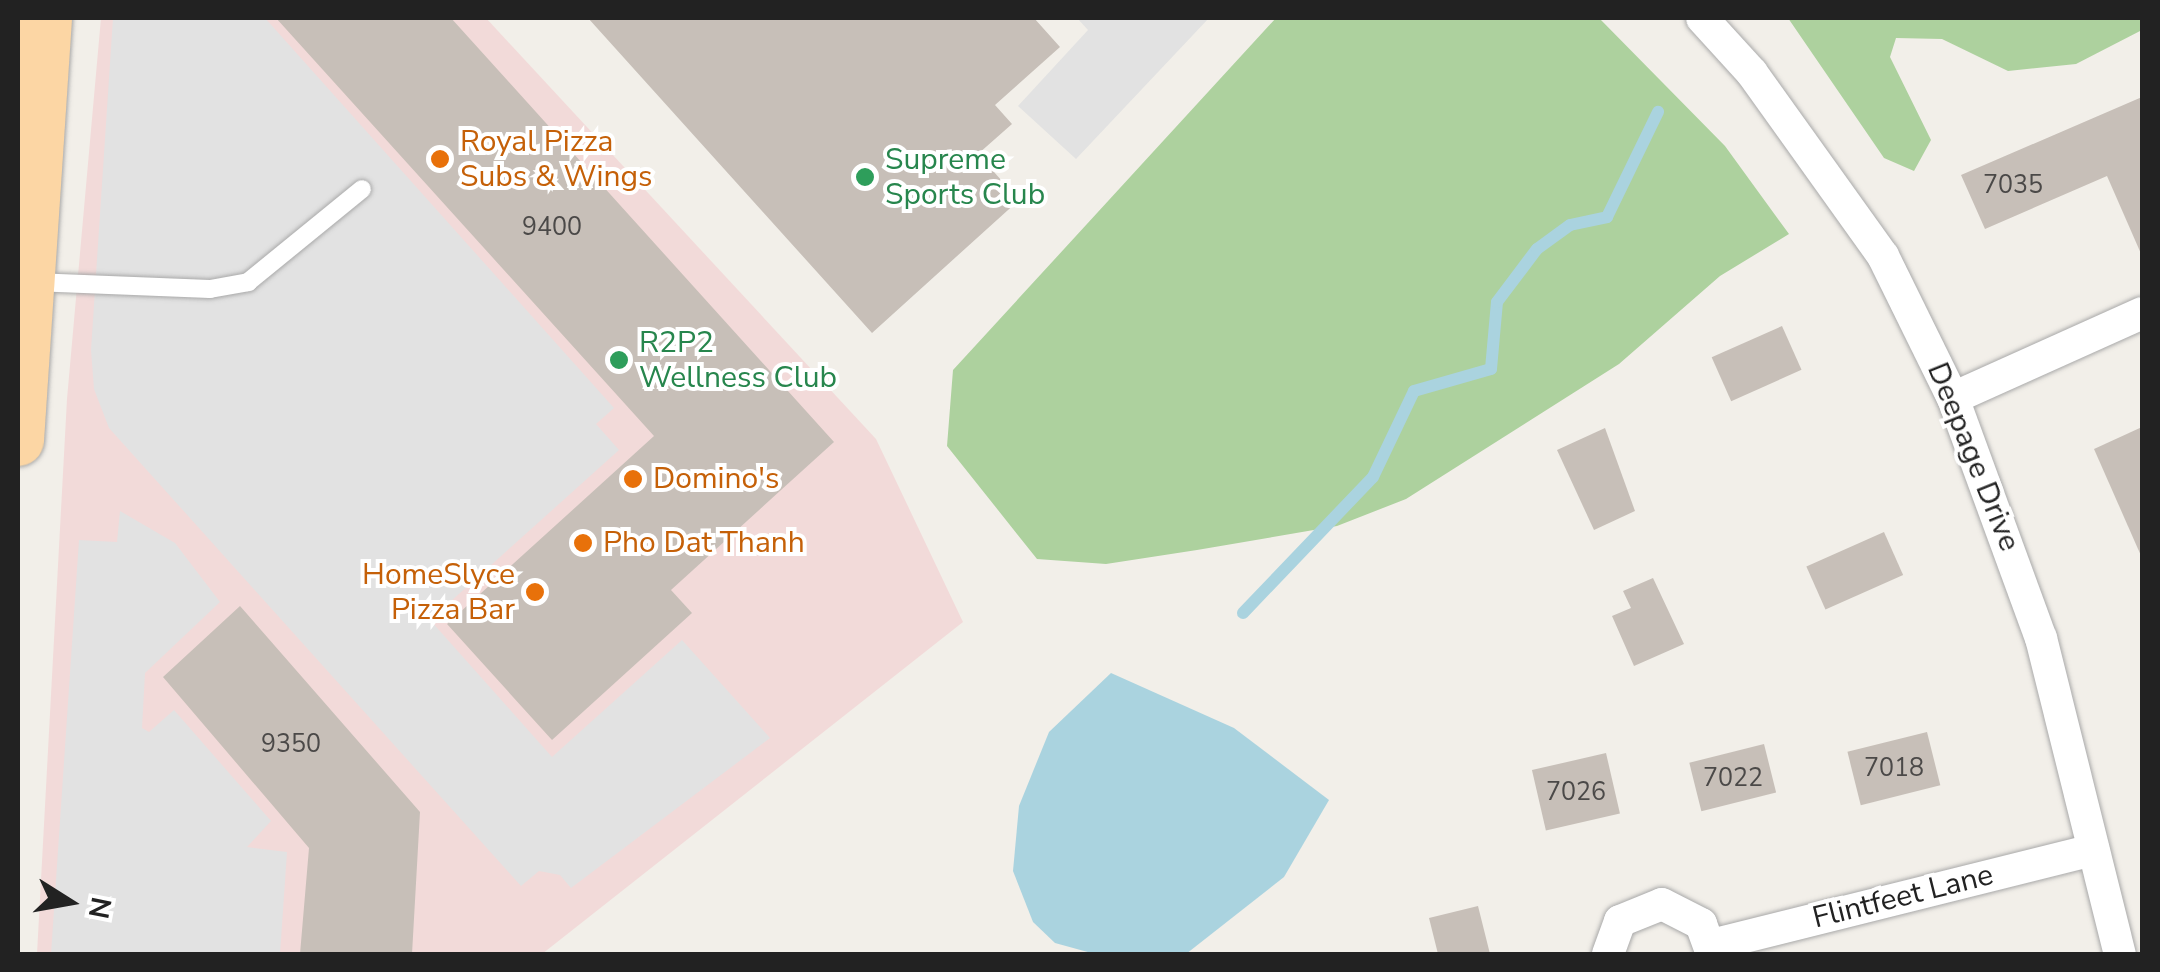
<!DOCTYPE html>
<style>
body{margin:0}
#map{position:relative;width:2160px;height:972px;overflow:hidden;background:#f2efe9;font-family:"Nunito Sans",sans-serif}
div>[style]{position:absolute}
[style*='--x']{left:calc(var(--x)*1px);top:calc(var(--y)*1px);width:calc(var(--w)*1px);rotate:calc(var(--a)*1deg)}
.commercial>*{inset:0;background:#f2dad9}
.forest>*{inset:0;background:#add19e}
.parking>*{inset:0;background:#e2e2e2}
.water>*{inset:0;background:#aad3df}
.stream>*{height:12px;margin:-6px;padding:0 6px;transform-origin:6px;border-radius:6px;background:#aad3df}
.building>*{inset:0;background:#c7bfb8;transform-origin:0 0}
.roads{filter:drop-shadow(0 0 2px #a9a9a9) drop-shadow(0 0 2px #a9a9a9)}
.service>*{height:18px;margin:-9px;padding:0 9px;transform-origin:9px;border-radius:9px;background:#fff}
.minor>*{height:32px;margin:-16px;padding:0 16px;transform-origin:16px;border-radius:16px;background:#fff}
.primary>*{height:52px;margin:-26px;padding:0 26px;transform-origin:26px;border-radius:26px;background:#fcd6a4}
.dots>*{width:28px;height:28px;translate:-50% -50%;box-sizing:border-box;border:5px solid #fff;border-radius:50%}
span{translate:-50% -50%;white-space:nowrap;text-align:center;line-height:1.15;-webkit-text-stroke:8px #fff;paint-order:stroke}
.number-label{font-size:25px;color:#4b4948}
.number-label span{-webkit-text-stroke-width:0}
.food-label{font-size:30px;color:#c56008}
.left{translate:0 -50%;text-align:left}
.right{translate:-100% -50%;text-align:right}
.leisure-label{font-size:30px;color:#27864d}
.street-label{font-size:30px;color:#222}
.frame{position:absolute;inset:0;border:20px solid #222;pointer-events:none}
.north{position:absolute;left:20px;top:852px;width:100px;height:100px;-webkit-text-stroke:8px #fff;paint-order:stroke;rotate:101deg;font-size:28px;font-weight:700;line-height:40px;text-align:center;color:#222}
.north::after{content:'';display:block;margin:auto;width:35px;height:45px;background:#222;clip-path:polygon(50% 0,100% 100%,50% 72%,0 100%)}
</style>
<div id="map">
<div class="commercial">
<div style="clip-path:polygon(101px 18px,486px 18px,876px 439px,963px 622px,542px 954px,37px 954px,67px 399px)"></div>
</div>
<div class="forest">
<div style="clip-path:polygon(1276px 18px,1599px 18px,1725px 146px,1789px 234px,1720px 276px,1619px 364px,1406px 499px,1337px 526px,1197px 550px,1106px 564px,1037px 559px,947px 446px,953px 370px)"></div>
<div style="clip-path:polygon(1788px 18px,2142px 18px,2142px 30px,2076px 64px,2008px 71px,1942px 39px,1896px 38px,1890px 57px,1931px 140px,1914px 171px,1884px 158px)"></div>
</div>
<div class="parking">
<div style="clip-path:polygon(113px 18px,265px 18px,614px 408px,596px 424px,619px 450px,430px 620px,552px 757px,682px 640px,770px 738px,571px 888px,560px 875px,539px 871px,521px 886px,109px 428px,94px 389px,91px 350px)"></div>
<div style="clip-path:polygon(1077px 18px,1209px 18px,1076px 159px,1018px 106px,1088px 30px)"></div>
<div style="clip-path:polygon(120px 511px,175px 543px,220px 602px,145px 673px,142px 728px,149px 732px,174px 710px,271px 821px,247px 847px,287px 852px,280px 954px,51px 954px,79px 540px,117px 542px)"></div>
</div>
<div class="water">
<div style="clip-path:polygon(1111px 673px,1234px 728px,1329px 800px,1284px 877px,1186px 954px,1095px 954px,1055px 943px,1033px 922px,1013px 871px,1019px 806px,1049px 732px)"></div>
</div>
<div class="stream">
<div style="--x:1243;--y:613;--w:188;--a:-46.3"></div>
<div style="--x:1373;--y:477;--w:95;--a:-64.5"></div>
<div style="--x:1414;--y:391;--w:80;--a:-15.9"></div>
<div style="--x:1491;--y:369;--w:67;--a:-84.9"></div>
<div style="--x:1497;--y:302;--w:66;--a:-53"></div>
<div style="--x:1537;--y:249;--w:41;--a:-36"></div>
<div style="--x:1570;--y:225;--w:38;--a:-12"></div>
<div style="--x:1607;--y:217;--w:117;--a:-64.1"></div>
</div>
<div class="building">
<div style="clip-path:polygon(276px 18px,451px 18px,834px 442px,671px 590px,692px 613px,552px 740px,447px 624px,654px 436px)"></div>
<div style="clip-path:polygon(588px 18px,1034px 18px,1060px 47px,995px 105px,1012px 124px,978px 154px,1019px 200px,872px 333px)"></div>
<div style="clip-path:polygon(2142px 97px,2142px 256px,2107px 176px,1985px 229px,1961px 175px)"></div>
<div style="left:1782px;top:326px;width:48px;height:77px;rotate:66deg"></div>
<div style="clip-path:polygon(2142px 427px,2142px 558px,2094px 449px)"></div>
<div style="clip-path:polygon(1605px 428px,1635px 511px,1594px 530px,1557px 450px)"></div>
<div style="left:1884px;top:532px;width:47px;height:85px;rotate:66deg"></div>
<div style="clip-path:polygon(1653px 578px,1684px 644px,1634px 666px,1612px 616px,1631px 608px,1623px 591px)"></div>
<div style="clip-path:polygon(240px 606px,420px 812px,412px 954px,300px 954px,309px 848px,163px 677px)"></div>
<div style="left:1927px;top:732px;width:55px;height:82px;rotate:76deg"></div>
<div style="left:1764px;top:744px;width:50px;height:77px;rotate:76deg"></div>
<div style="left:1606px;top:753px;width:62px;height:76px;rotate:77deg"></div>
<div style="clip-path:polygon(1478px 906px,1490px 954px,1438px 954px,1429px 918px)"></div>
</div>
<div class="roads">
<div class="service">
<div style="--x:33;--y:282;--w:177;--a:2.3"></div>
<div style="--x:210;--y:289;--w:39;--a:-10"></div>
<div style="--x:248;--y:282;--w:147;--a:-39.2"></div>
</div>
<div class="minor">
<div style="--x:1702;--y:18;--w:74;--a:47.7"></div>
<div style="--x:1752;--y:73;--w:225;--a:54.4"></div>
<div style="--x:1883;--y:256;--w:158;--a:63.8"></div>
<div style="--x:1953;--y:398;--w:256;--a:69.9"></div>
<div style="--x:2041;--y:638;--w:326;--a:76"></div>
<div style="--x:1953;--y:398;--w:207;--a:-24.2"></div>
<div style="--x:1712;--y:945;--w:393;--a:-14"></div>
<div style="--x:1608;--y:954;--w:35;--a:-70"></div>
<div style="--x:1620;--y:921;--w:45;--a:-22"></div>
<div style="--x:1662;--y:904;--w:44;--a:27.1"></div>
<div style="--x:1701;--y:924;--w:32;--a:70"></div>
</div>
<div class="primary">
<div style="--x:18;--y:440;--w:423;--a:-86.2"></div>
</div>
</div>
<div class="dots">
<div style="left:440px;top:159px;background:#e8710a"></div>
<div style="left:865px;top:177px;background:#2e9e5b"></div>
<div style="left:619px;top:360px;background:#2e9e5b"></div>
<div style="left:633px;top:479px;background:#e8710a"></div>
<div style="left:583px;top:543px;background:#e8710a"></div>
<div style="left:535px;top:592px;background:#e8710a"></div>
</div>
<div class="number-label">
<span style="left:2013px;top:185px">7035</span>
<span style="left:552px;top:227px">9400</span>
<span style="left:291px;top:744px">9350</span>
<span style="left:1894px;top:768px">7018</span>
<span style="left:1733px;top:778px">7022</span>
<span style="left:1576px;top:792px">7026</span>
</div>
<div class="food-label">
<span class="left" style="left:460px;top:159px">Royal Pizza<br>Subs &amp; Wings</span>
<span class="left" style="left:653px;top:479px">Domino's</span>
<span class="left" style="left:603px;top:543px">Pho Dat Thanh</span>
<span class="right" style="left:515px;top:592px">HomeSlyce<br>Pizza Bar</span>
</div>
<div class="leisure-label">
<span class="left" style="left:885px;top:177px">Supreme<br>Sports Club</span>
<span class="left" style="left:639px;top:360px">R2P2<br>Wellness Club</span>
</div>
<div class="street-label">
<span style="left:1973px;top:457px;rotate:68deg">Deepage Drive</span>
<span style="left:1903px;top:897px;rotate:-14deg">Flintfeet Lane</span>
</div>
<div class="frame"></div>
<div class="north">N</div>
</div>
